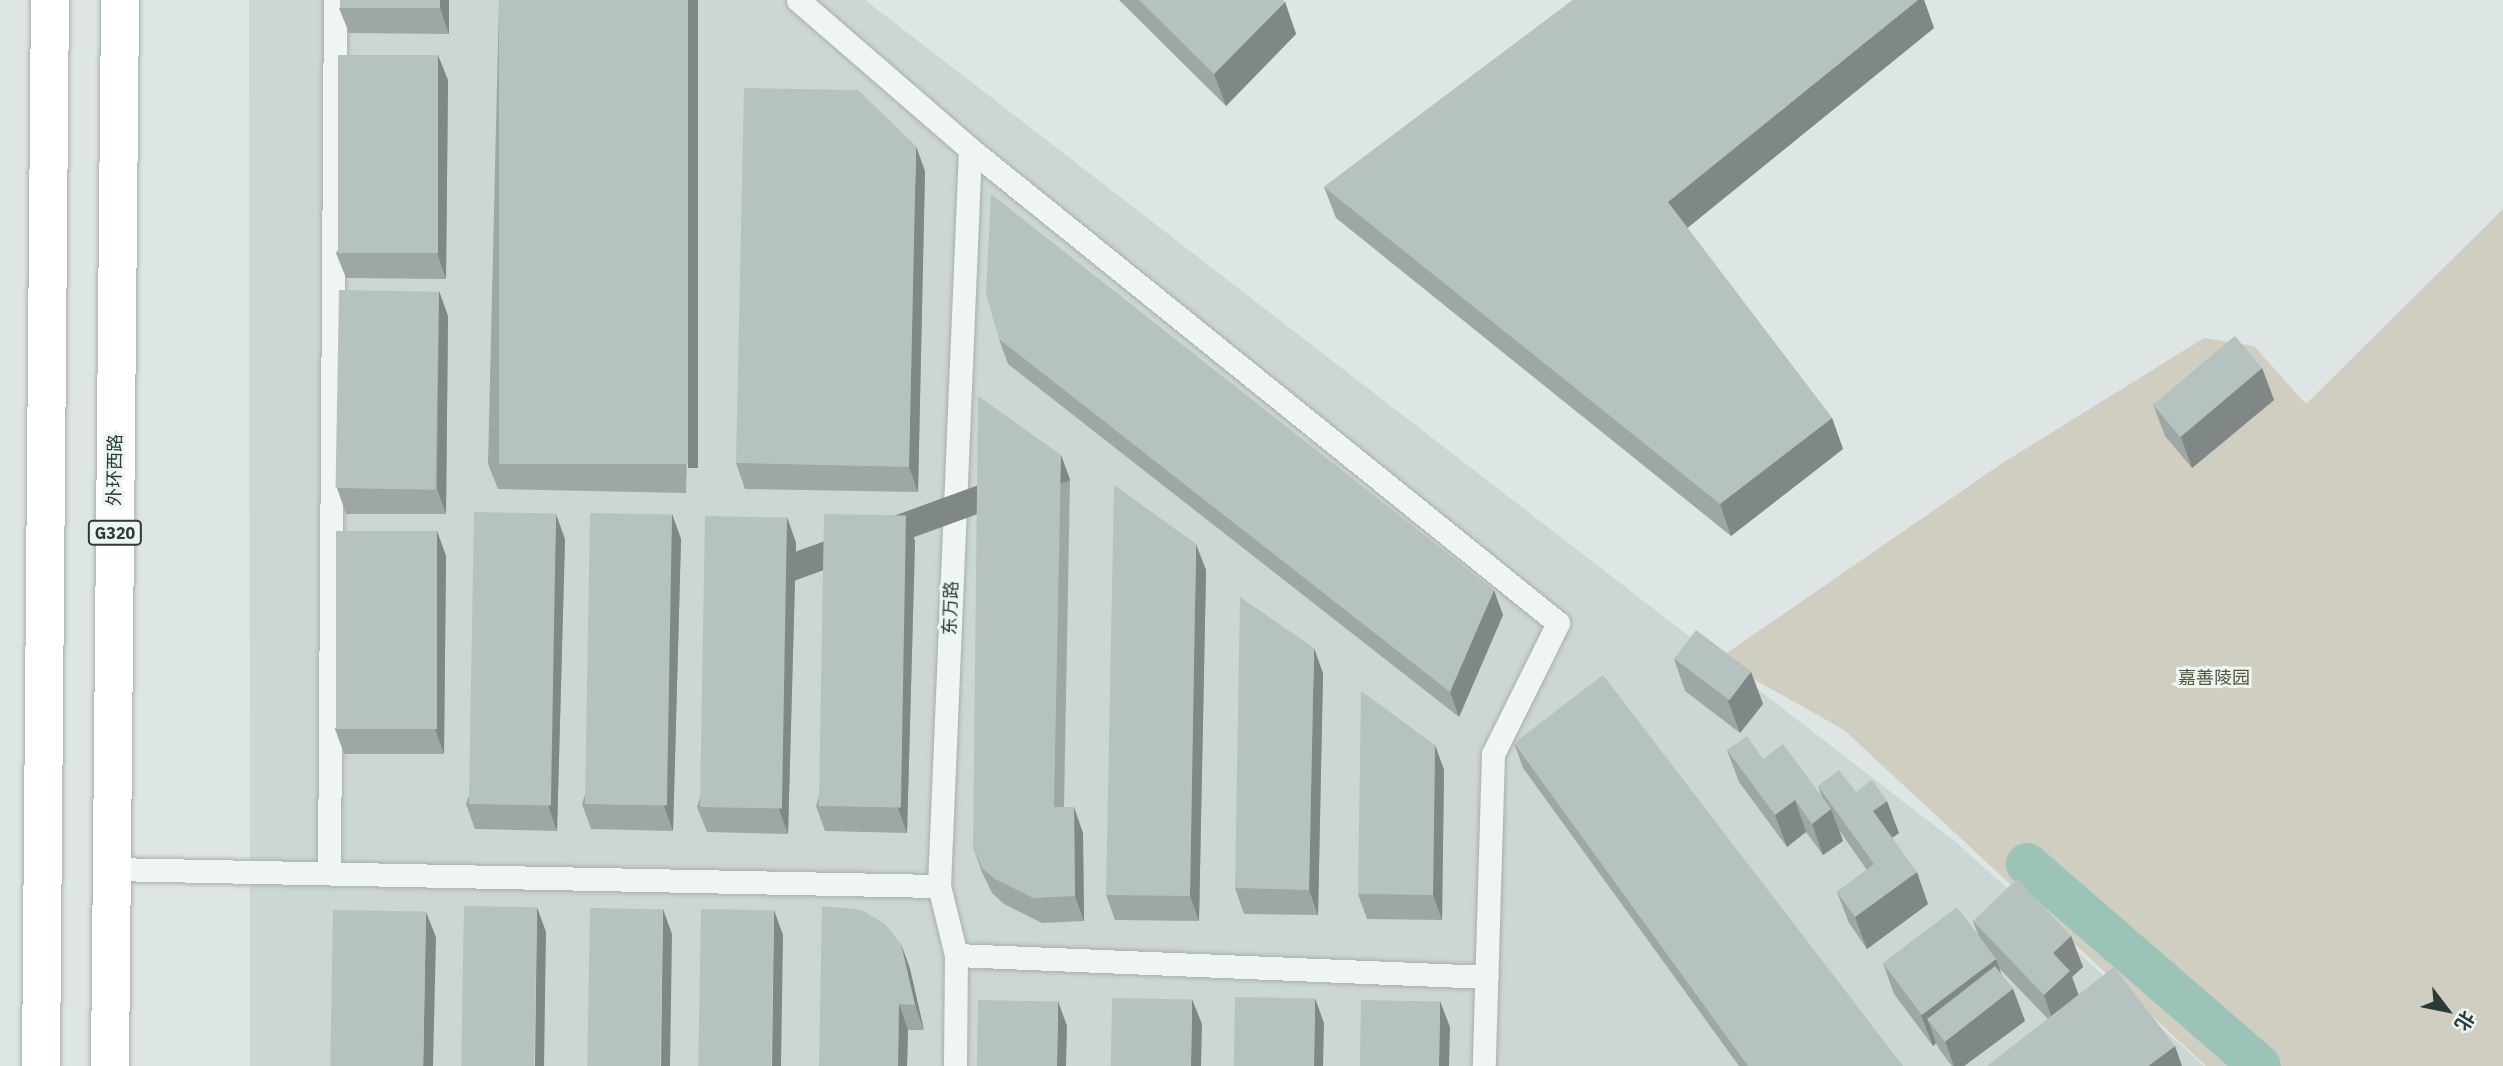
<!DOCTYPE html>
<meta charset="utf-8">
<style>
body{margin:0}
#map{position:relative;width:2503px;height:1066px;overflow:hidden;background:#dee6e5;font-family:"IBM Plex Sans","Noto Sans SC",sans-serif}
div>[style]{position:absolute}
[style*='--x']{left:calc(var(--x)*1px);top:calc(var(--y)*1px);width:calc(var(--w)*1px);rotate:calc(var(--a)*1deg)}
.built>*{inset:0;background:#ccd7d5}
.green>*{inset:0;background:#cfcec0}
.canal>*{height:42px;margin:-21px;padding:0 21px;transform-origin:21px;border-radius:21px;background:#9cc3b8}
.roads{filter:drop-shadow(0 0 2px #a4afae) drop-shadow(0 0 2px #a4afae)}
.lane>*{height:23px;margin:-11.5px;padding:0 11.5px;transform-origin:11.5px;border-radius:11.5px;background:#f0f5f4}
.highway>*{height:38px;margin:-19px;padding:0 19px;transform-origin:19px;border-radius:19px;background:#fff}
.wall>*{inset:0;background:#9da7a5}
.shaded-wall>*{inset:0;background:#7f8886;transform-origin:0 0}
.building>*{inset:0;background:#b6c2c0;transform-origin:0 0}
span{translate:-50% -50%;white-space:nowrap;text-align:center;line-height:1.15;-webkit-text-stroke:6px #edf4f3;paint-order:stroke}
.shield-label span{padding:2px 5px;background:#edf4f3;border:2px solid;border-radius:5px;-webkit-text-stroke-width:0}
.shield-label{font-size:16px;color:#293b38;font-weight:700}
.street-label{font-size:18px;color:#293b38}
.park-label{font-size:18px;color:#555638}
.north{position:absolute;left:2412px;top:975px;width:70px;height:70px;-webkit-text-stroke:5px #edf4f3;paint-order:stroke;rotate:122deg;font-size:19px;font-weight:700;line-height:28px;text-align:center;color:#293b38}
.north::after{content:'';display:block;margin:auto;width:24px;height:32px;background:#293b38;clip-path:polygon(50% 0,100% 100%,50% 72%,0 100%)}
</style>
<div id="map">
<div class="built">
<div style="clip-path:polygon(249px 0,865px 0,1957px 843px,2204px 1066px,250px 1066px)"></div>
</div>
<div class="green">
<div style="clip-path:polygon(2503px 209px,2503px 1066px,2206px 1066px,1844px 730px,1718px 659px,2001px 464px,2204px 338px,2254px 346px,2306px 404px)"></div>
</div>
<div class="canal">
<div style="--x:2027;--y:864;--w:308;--a:40.9"></div>
</div>
<div class="roads">
<div class="lane">
<div style="--x:798;--y:0;--w:228;--a:40.9"></div>
<div style="--x:970;--y:149;--w:755;--a:38.87"></div>
<div style="--x:1558;--y:623;--w:146;--a:116.4"></div>
<div style="--x:1493;--y:754;--w:312;--a:91.7"></div>
<div style="--x:111;--y:869;--w:828;--a:1.18"></div>
<div style="--x:329;--y:873;--w:873;--a:-89.61"></div>
<div style="--x:956;--y:955;--w:531;--a:2.37"></div>
<div style="--x:955;--y:1066;--w:111;--a:-89.5"></div>
<div style="--x:956;--y:955;--w:71;--a:-103.8"></div>
<div style="--x:939;--y:886;--w:738;--a:-87.59"></div>
</div>
<div class="highway">
<div style="--x:41;--y:1066;--w:1066;--a:-89.52"></div>
<div style="--x:110;--y:1066;--w:1066;--a:-89.46"></div>
</div>
</div>
<div class="wall">
<div style="clip-path:polygon(449px 0,449px 34px,349px 33px,339px 8px)"></div>
<div style="clip-path:polygon(499px 0,698px 0,686px 493px,498px 489px,488px 464px)"></div>
<div style="clip-path:polygon(1119px 0,1282px 0,1285px 2px,1296px 34px,1226px 106px)"></div>
<div style="clip-path:polygon(1573px 0,1924px 0,1934px 28px,1687px 228px,1832px 418px,1843px 449px,1731px 536px,1336px 218px,1324px 187px)"></div>
<div style="clip-path:polygon(448px 80px,446px 279px,346px 278px,336px 253px)"></div>
<div style="clip-path:polygon(925px 171px,918px 492px,745px 489px,736px 463px)"></div>
<div style="clip-path:polygon(439px 291px,448px 316px,446px 514px,346px 514px,337px 488px)"></div>
<div style="clip-path:polygon(999px 339px,1503px 615px,1459px 717px,1008px 364px)"></div>
<div style="clip-path:polygon(2262px 368px,2274px 400px,2192px 468px,2165px 436px,2153px 404px)"></div>
<div style="clip-path:polygon(1061px 455px,1070px 480px,1064px 807px,1083px 833px,1084px 921px,1042px 923px,1004px 904px,992px 893px,982px 872px,973px 847px)"></div>
<div style="clip-path:polygon(672px 514px,681px 539px,673px 831px,591px 829px,582px 804px)"></div>
<div style="clip-path:polygon(906px 516px,915px 541px,907px 833px,825px 831px,816px 806px)"></div>
<div style="clip-path:polygon(787px 517px,796px 543px,788px 834px,707px 832px,697px 807px)"></div>
<div style="clip-path:polygon(437px 531px,446px 556px,444px 754px,344px 754px,335px 729px)"></div>
<div style="clip-path:polygon(565px 539px,557px 831px,475px 829px,466px 804px)"></div>
<div style="clip-path:polygon(1206px 570px,1199px 921px,1115px 920px,1106px 895px)"></div>
<div style="clip-path:polygon(1674px 659px,1751px 672px,1763px 704px,1740px 733px,1685px 691px)"></div>
<div style="clip-path:polygon(1323px 673px,1318px 915px,1244px 914px,1235px 888px)"></div>
<div style="clip-path:polygon(1514px 743px,1903px 1066px,1739px 1066px,1523px 768px)"></div>
<div style="clip-path:polygon(1435px 745px,1444px 770px,1442px 920px,1367px 919px,1358px 894px)"></div>
<div style="clip-path:polygon(1727px 750px,1763px 759px,1822px 797px,1818px 786px,1856px 792px,1899px 833px,1892px 838px,1928px 904px,1867px 949px,1849px 923px,1837px 892px,1867px 870px,1839px 830px,1843px 841px,1823px 855px,1806px 832px,1787px 847px,1739px 782px)"></div>
<div style="clip-path:polygon(1973px 921px,2071px 936px,2083px 967px,2072px 977px,2079px 995px,2048px 1019px,1998px 967px,2001px 974px,2013px 989px,2025px 1021px,1964px 1066px,1952px 1066px,1939px 1049px,1936px 1043px,1933px 1046px,1894px 994px,1883px 963px,1979px 937px)"></div>
<div style="clip-path:polygon(901px 944px,910px 969px,924px 1030px,908px 1030px,907px 1066px,819px 1066px)"></div>
</div>
<div class="shaded-wall">
<div style="clip-path:polygon(440px 0,449px 0,449px 34px,440px 8px)"></div>
<div style="left:688px;top:0;width:10px;height:468px"></div>
<div style="clip-path:polygon(1918px 0,1924px 0,1934px 28px,1680px 234px,1668px 202px)"></div>
<div style="clip-path:polygon(1285px 2px,1296px 34px,1226px 106px,1214px 74px)"></div>
<div style="clip-path:polygon(438px 55px,448px 80px,446px 279px,437px 253px)"></div>
<div style="clip-path:polygon(916px 146px,925px 171px,918px 492px,909px 467px)"></div>
<div style="clip-path:polygon(439px 291px,448px 316px,446px 514px,437px 489px)"></div>
<div style="clip-path:polygon(2262px 368px,2274px 400px,2192px 468px,2181px 437px)"></div>
<div style="clip-path:polygon(1832px 418px,1843px 449px,1731px 536px,1720px 504px)"></div>
<div style="left:1061px;top:455px;width:27px;height:352px;rotate:70deg"></div>
<div style="clip-path:polygon(556px 514px,565px 539px,557px 831px,548px 805px)"></div>
<div style="clip-path:polygon(672px 514px,681px 539px,673px 831px,664px 806px)"></div>
<div style="clip-path:polygon(906px 516px,915px 541px,907px 833px,898px 808px)"></div>
<div style="clip-path:polygon(787px 517px,796px 543px,788px 834px,779px 809px)"></div>
<div style="clip-path:polygon(437px 531px,446px 556px,444px 754px,435px 729px)"></div>
<div style="clip-path:polygon(1196px 544px,1206px 570px,1199px 921px,1190px 896px)"></div>
<div style="clip-path:polygon(1494px 590px,1503px 615px,1459px 717px,1450px 692px)"></div>
<div style="clip-path:polygon(1314px 648px,1323px 673px,1318px 915px,1309px 890px)"></div>
<div style="clip-path:polygon(1751px 672px,1763px 704px,1740px 733px,1728px 701px)"></div>
<div style="clip-path:polygon(1435px 745px,1444px 770px,1442px 920px,1433px 895px)"></div>
<div style="clip-path:polygon(1795px 800px,1806px 832px,1787px 847px,1775px 815px)"></div>
<div style="clip-path:polygon(1887px 801px,1899px 833px,1885px 843px,1873px 811px)"></div>
<div style="clip-path:polygon(1074px 807px,1083px 833px,1084px 921px,1075px 896px)"></div>
<div style="clip-path:polygon(1831px 809px,1843px 841px,1823px 855px,1812px 824px)"></div>
<div style="clip-path:polygon(1917px 872px,1928px 904px,1867px 949px,1855px 917px)"></div>
<div style="clip-path:polygon(537px 907px,546px 932px,544px 1066px,535px 1066px)"></div>
<div style="clip-path:polygon(663px 909px,672px 934px,670px 1066px,661px 1066px)"></div>
<div style="clip-path:polygon(774px 910px,783px 935px,781px 1066px,772px 1066px)"></div>
<div style="clip-path:polygon(426px 912px,436px 937px,433px 1066px,423px 1066px)"></div>
<div style="clip-path:polygon(2071px 936px,2083px 967px,2072px 977px,2081px 1002px,2055px 1027px,2044px 995px,2053px 953px)"></div>
<div style="clip-path:polygon(901px 944px,910px 969px,924px 1030px,915px 1005px)"></div>
<div style="clip-path:polygon(1996px 959px,2007px 990px,1927px 1018px,1936px 1043px,1933px 1046px,1921px 1015px)"></div>
<div style="clip-path:polygon(2013px 989px,2025px 1021px,1964px 1066px,1954px 1066px,1945px 1041px)"></div>
<div style="clip-path:polygon(1315px 998px,1324px 1023px,1323px 1066px,1314px 1066px)"></div>
<div style="clip-path:polygon(1192px 999px,1202px 1024px,1201px 1066px,1191px 1066px)"></div>
<div style="clip-path:polygon(1058px 1001px,1067px 1026px,1066px 1066px,1057px 1066px)"></div>
<div style="clip-path:polygon(1440px 1001px,1450px 1027px,1449px 1066px,1439px 1066px)"></div>
<div style="clip-path:polygon(899px 1004px,908px 1030px,907px 1066px,898px 1066px)"></div>
<div style="clip-path:polygon(2175px 1046px,2182px 1066px,2148px 1066px)"></div>
</div>
<div class="building">
<div style="left:340px;top:0;width:100px;height:8px"></div>
<div style="left:499px;top:0;width:189px;height:464px"></div>
<div style="clip-path:polygon(1139px 0,1282px 0,1285px 2px,1214px 74px)"></div>
<div style="clip-path:polygon(1573px 0,1918px 0,1668px 202px,1832px 418px,1720px 504px,1324px 187px)"></div>
<div style="left:338px;top:55px;width:100px;height:198px"></div>
<div style="clip-path:polygon(744px 88px,858px 90px,916px 146px,909px 467px,736px 463px)"></div>
<div style="clip-path:polygon(991px 194px,1494px 590px,1450px 692px,999px 339px,986px 294px)"></div>
<div style="left:339px;top:290px;width:100px;height:198px;rotate:1deg"></div>
<div style="left:2235px;top:336px;width:42px;height:107px;rotate:50deg"></div>
<div style="clip-path:polygon(978px 396px,1061px 455px,1054px 807px,1074px 807px,1075px 896px,1033px 898px,995px 879px,982px 868px,973px 847px)"></div>
<div style="clip-path:polygon(1114px 485px,1196px 544px,1190px 896px,1106px 895px)"></div>
<div style="left:474px;top:512px;width:82px;height:292px;rotate:1deg"></div>
<div style="left:590px;top:513px;width:82px;height:291px;rotate:1deg"></div>
<div style="left:824px;top:514px;width:82px;height:292px;rotate:1deg"></div>
<div style="left:705px;top:516px;width:82px;height:291px;rotate:1deg"></div>
<div style="left:336px;top:531px;width:101px;height:198px"></div>
<div style="clip-path:polygon(1240px 597px,1314px 648px,1309px 890px,1235px 888px)"></div>
<div style="left:1696px;top:630px;width:69px;height:36px;rotate:37deg"></div>
<div style="clip-path:polygon(1603px 675px,1903px 1066px,1748px 1066px,1514px 743px)"></div>
<div style="clip-path:polygon(1361px 691px,1435px 745px,1433px 895px,1358px 894px)"></div>
<div style="clip-path:polygon(1747px 736px,1763px 759px,1783px 744px,1831px 809px,1812px 824px,1795px 800px,1775px 815px,1727px 750px)"></div>
<div style="clip-path:polygon(1839px 770px,1856px 792px,1872px 780px,1887px 801px,1873px 811px,1917px 872px,1855px 917px,1837px 892px,1874px 864px,1818px 786px)"></div>
<div style="clip-path:polygon(2017px 879px,2071px 936px,2053px 953px,2070px 971px,2044px 995px,1973px 921px)"></div>
<div style="left:464px;top:906px;width:73px;height:160px;rotate:1deg"></div>
<div style="clip-path:polygon(822px 906px,862px 910px,885px 924px,901px 944px,915px 1005px,899px 1004px,898px 1066px,819px 1066px)"></div>
<div style="left:1957px;top:907px;width:65px;height:93px;rotate:53deg"></div>
<div style="left:590px;top:908px;width:73px;height:158px;rotate:1deg"></div>
<div style="left:701px;top:909px;width:73px;height:157px;rotate:1deg"></div>
<div style="left:333px;top:910px;width:93px;height:156px;rotate:1deg"></div>
<div style="left:1995px;top:966px;width:29px;height:86px;rotate:52deg"></div>
<div style="clip-path:polygon(2114px 967px,2175px 1046px,2148px 1066px,1987px 1066px)"></div>
<div style="left:1235px;top:997px;width:80px;height:69px;rotate:1deg"></div>
<div style="left:1112px;top:998px;width:80px;height:68px;rotate:1deg"></div>
<div style="left:978px;top:1000px;width:80px;height:66px;rotate:1deg"></div>
<div style="left:1361px;top:1000px;width:79px;height:66px;rotate:1deg"></div>
</div>
<div class="shield-label">
<span style="left:115px;top:533px">G320</span>
</div>
<div class="street-label">
<span style="left:115px;top:470px;rotate:-89deg">外环西路</span>
<span style="left:951px;top:608px;rotate:-88deg">东万路</span>
</div>
<div class="park-label">
<span style="left:2214px;top:678px">嘉善陵园</span>
</div>
<div class="north">北</div>
</div>
